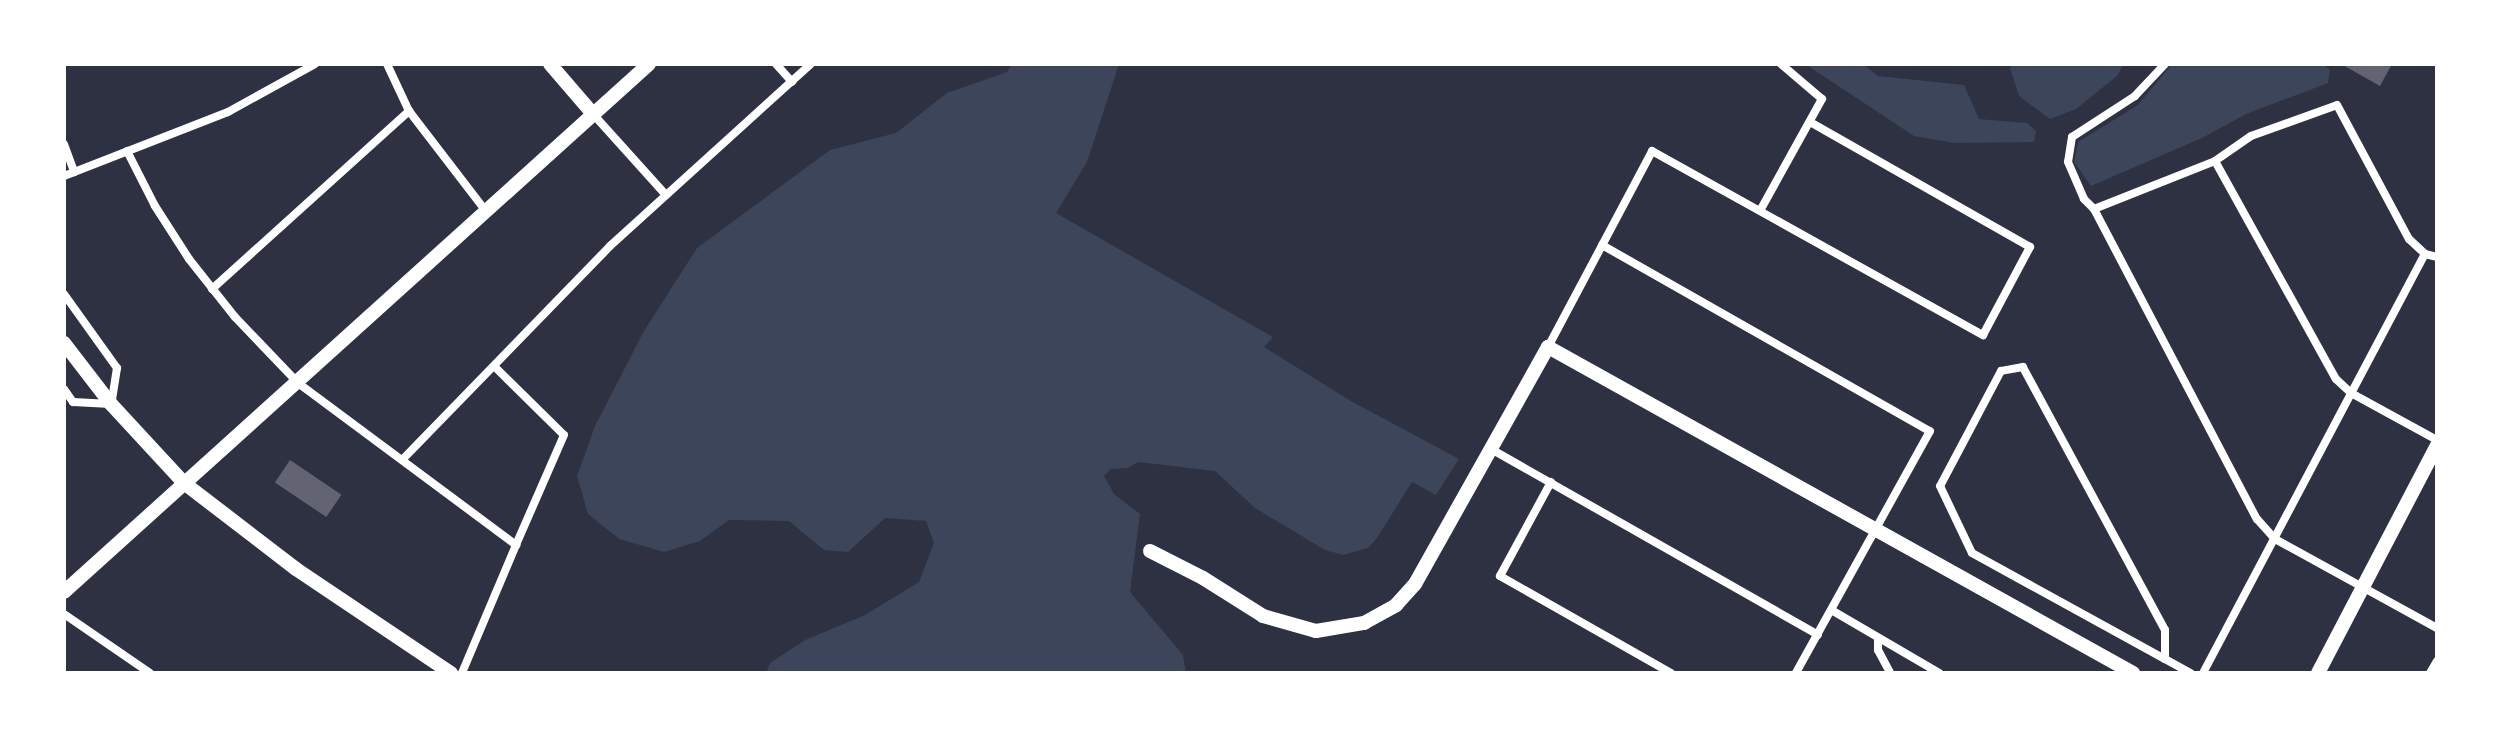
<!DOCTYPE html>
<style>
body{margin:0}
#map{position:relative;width:2501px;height:737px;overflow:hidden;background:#2d3142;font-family:"Open Sans",sans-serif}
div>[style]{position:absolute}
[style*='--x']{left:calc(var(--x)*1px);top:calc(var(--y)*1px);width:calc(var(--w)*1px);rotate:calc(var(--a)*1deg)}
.green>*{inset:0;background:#3c4559}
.building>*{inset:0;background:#626471;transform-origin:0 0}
.minor>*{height:8px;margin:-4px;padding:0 4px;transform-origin:4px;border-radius:4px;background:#fff}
.tertiary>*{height:14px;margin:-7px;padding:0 7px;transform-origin:7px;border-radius:7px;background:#fff}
span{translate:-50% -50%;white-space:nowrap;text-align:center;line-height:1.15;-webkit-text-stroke:7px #fff;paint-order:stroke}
.frame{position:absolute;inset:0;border:66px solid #fff;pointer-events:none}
</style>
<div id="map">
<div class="green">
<div style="clip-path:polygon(1012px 64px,1119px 64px,1087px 162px,1056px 213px,1273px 337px,1264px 347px,1351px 401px,1459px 459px,1436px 495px,1412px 482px,1377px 538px,1368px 548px,1343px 555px,1325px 550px,1255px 508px,1215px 471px,1138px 462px,1128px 468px,1111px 469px,1104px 476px,1114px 494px,1140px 514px,1130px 592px,1183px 655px,1186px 673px,766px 673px,770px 663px,805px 640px,865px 615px,919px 582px,934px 543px,926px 521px,885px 518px,848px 552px,824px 550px,789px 521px,729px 520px,700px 541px,664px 552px,619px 539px,588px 514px,577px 476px,595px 426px,644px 331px,697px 248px,830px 150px,896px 133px,947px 93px,1007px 72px)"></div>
<div style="clip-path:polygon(1805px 64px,1863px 64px,1878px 76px,1964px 85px,1979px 119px,2027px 123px,2036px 131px,2034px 142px,1954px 143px,1914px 136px)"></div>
<div style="clip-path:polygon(2012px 64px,2124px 64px,2117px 76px,2076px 109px,2050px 119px,2019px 96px,2010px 68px)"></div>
<div style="clip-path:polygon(2172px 64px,2323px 64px,2330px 70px,2328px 83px,2246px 114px,2202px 138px,2091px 186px,2074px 162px,2078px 142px,2138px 105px)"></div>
</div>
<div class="building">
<div style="clip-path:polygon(2341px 64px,2392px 64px,2380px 86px)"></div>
<div style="left:290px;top:460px;width:62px;height:27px;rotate:34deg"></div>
</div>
<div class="minor">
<div style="--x:387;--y:64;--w:52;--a:64.9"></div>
<div style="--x:409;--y:111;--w:125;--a:52.5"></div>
<div style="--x:776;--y:64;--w:24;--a:48"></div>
<div style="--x:2165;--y:64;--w:44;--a:133.2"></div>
<div style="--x:2135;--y:96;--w:75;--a:146.9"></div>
<div style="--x:2072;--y:137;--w:25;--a:99"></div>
<div style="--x:2068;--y:162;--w:40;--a:66.6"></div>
<div style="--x:2084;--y:199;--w:14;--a:45"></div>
<div style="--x:2094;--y:209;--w:350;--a:62.3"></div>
<div style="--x:2257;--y:519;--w:27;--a:48"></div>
<div style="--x:2275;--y:539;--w:185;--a:28.8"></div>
<div style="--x:593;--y:114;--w:109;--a:48"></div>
<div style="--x:64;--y:144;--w:30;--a:70"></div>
<div style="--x:127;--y:151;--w:62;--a:63"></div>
<div style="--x:155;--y:206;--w:63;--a:57.3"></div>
<div style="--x:189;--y:259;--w:74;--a:51.6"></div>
<div style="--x:235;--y:317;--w:91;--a:46.3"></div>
<div style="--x:298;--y:383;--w:272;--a:36.6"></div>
<div style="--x:516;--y:545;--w:139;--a:112.9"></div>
<div style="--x:2215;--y:161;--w:249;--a:61"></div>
<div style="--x:2336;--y:379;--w:21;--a:43"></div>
<div style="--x:2351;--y:393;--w:98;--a:28.7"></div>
<div style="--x:64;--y:176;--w:176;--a:-21.3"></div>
<div style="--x:228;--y:112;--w:99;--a:-28.9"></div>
<div style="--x:1761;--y:209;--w:126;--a:-61"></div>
<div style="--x:1822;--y:99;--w:54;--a:-139.5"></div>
<div style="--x:2094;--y:209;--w:130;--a:-21.6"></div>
<div style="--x:2215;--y:161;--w:44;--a:-34.8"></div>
<div style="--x:2251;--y:136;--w:91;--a:-19.8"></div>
<div style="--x:2337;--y:105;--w:152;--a:61.8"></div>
<div style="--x:2409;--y:239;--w:22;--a:43"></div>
<div style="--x:2425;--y:254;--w:12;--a:14"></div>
<div style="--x:1602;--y:245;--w:377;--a:29.6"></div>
<div style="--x:1930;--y:431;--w:277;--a:119"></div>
<div style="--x:212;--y:289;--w:266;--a:-42.1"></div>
<div style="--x:64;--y:294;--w:91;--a:54.4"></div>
<div style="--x:117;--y:368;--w:36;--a:99"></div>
<div style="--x:111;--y:404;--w:38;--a:-177"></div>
<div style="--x:73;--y:402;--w:16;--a:-125"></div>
<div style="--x:1548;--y:347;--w:222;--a:-62"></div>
<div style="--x:1652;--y:151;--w:379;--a:29.1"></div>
<div style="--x:1983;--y:335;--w:100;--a:-61.9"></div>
<div style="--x:2030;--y:247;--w:253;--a:-150.4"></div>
<div style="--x:494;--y:366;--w:98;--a:44.6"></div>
<div style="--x:564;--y:435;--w:120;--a:113.6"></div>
<div style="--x:1491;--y:449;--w:376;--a:29.6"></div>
<div style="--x:403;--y:459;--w:297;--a:-45.8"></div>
<div style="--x:610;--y:246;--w:271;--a:-42.2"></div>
<div style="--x:1551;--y:482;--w:107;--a:118.5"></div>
<div style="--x:1500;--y:576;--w:197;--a:29.6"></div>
<div style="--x:1833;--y:611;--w:123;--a:30.3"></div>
<div style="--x:64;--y:614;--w:104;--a:34.5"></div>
<div style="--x:1878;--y:639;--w:11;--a:90"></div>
<div style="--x:1878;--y:650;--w:26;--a:62"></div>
<div style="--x:2165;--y:659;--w:29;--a:-90"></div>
<div style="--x:2165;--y:630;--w:299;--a:-118.4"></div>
<div style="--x:2023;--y:367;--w:22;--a:170"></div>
<div style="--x:2001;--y:371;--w:130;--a:117.9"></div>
<div style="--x:1940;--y:486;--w:74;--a:64.5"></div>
<div style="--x:1972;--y:553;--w:220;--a:28.8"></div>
<div style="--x:2165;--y:659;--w:29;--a:29"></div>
<div style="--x:2203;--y:673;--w:474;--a:-62.1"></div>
<div style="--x:2430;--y:673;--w:14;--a:-60"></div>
</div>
<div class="tertiary">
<div style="--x:550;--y:64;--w:66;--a:49.3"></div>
<div style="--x:64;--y:343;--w:77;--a:52.4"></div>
<div style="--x:111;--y:404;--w:108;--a:47.3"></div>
<div style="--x:184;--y:483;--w:141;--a:37.5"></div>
<div style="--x:296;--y:569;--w:187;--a:33.9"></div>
<div style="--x:1150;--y:551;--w:59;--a:27"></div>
<div style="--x:1203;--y:578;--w:71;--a:32.3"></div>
<div style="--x:1263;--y:616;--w:55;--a:15.8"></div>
<div style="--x:1316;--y:631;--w:49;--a:-9.5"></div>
<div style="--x:1364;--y:623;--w:37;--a:-29"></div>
<div style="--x:1396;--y:605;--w:28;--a:-48"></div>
<div style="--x:1415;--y:584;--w:272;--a:-60.7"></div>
<div style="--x:1548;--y:347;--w:670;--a:29.13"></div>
<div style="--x:64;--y:592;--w:788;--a:-42.07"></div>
<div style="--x:2318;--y:673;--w:257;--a:-62.4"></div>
</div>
<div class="frame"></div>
</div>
